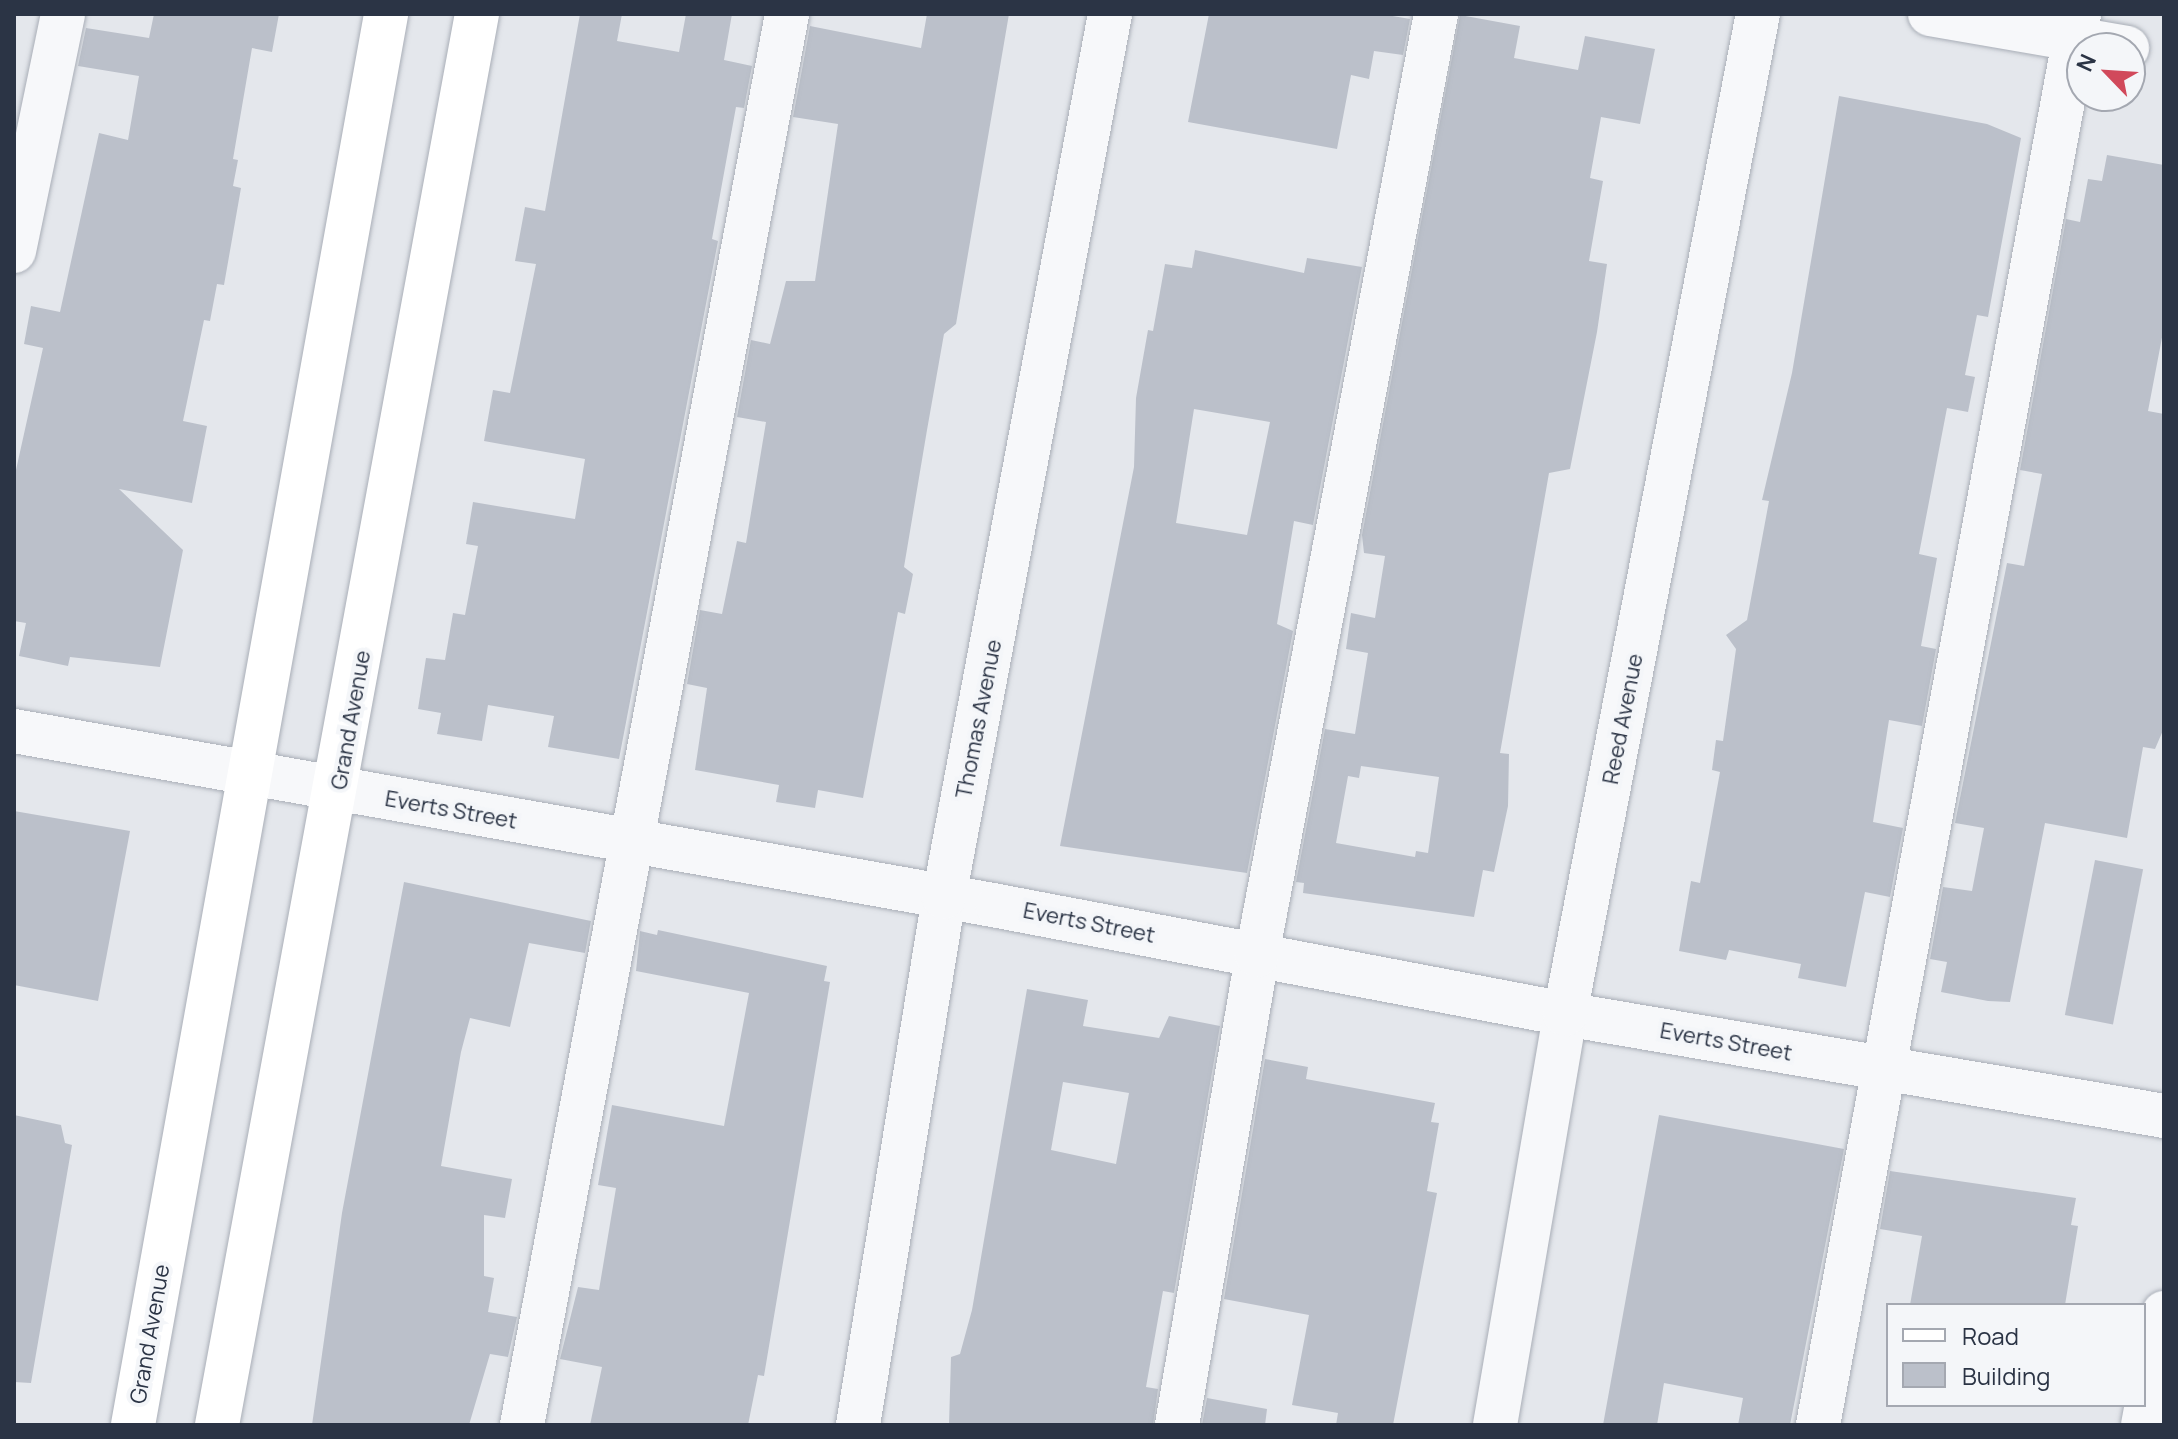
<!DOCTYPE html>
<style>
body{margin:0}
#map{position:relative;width:2178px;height:1439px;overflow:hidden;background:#e4e7ec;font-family:Manrope,sans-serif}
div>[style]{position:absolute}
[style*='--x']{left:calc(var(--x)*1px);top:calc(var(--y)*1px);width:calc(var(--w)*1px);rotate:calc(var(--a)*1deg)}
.building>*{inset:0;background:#bbc0ca;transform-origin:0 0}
.roads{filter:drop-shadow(0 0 2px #a9aeb7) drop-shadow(0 0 2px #a9aeb7)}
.minor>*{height:44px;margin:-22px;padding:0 22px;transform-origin:22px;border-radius:22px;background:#f7f8fa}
.major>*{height:44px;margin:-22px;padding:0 22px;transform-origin:22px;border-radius:22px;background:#fff}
span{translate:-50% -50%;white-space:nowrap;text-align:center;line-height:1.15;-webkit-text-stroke:8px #f4f6f9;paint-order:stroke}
.street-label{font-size:22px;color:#2b3445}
.frame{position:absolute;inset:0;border:16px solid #2b3445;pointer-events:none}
.legend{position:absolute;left:1886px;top:1303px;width:260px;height:104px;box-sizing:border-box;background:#f4f6f9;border:2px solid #a4a8b1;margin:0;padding:10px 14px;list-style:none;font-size:24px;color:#2b3445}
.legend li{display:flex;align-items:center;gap:16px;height:40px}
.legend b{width:40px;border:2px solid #a4a8b1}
.north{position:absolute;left:2066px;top:32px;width:80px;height:80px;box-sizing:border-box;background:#f4f6f9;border:2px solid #a4a8b1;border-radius:50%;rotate:295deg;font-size:22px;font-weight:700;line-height:32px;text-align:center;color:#2b3445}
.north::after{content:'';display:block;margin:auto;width:28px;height:36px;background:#d1495b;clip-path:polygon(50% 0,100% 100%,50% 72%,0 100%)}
</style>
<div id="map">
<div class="building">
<div style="clip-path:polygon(154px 14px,279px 14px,272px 52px,252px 48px,233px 159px,238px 160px,233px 186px,241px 188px,224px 285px,217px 284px,210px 321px,204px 320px,183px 421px,207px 426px,192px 503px,119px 489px,183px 550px,160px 667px,70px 657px,68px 666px,19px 656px,26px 623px,14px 621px,14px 479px,43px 348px,24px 344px,31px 306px,60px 312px,99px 133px,128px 140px,139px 76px,78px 66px,86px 28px,149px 38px)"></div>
<div style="clip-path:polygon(580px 14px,622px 14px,617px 41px,679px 52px,686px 14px,732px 14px,724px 60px,752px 66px,744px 108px,736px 107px,712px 239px,718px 241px,619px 759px,548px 747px,554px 716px,488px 705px,482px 741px,437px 734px,441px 713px,418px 709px,426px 658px,445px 660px,453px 613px,465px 615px,478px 546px,466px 544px,473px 502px,575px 519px,585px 459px,484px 441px,493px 390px,510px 393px,536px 264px,515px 261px,525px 207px,545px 211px)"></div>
<div style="clip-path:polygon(927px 14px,1009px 14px,956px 324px,944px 334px,927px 430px,904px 567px,913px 574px,905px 614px,898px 612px,863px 798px,818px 790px,815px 808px,776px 802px,779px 785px,695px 770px,707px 688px,687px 684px,700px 610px,722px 614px,737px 541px,746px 543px,766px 422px,737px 417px,751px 340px,770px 344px,786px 281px,815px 281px,838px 124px,793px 117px,801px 75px,810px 26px,921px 48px)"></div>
<div style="clip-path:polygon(1209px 14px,1381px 14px,1410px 19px,1403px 55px,1374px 51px,1369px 79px,1351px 75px,1337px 149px,1188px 122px)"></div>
<div style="clip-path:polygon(evenodd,1460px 15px,1520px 26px,1514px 58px,1578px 70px,1585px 36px,1655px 49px,1640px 124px,1601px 117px,1590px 178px,1603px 181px,1589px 261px,1607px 264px,1597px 332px,1570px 469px,1549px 473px,1500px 753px,1509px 754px,1508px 806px,1494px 872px,1483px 870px,1474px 917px,1303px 893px,1304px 883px,1296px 882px,1325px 729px,1355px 734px,1368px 653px,1346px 649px,1351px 613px,1375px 618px,1385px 556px,1364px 553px,1362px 535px,1460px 15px,1361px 766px,1439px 777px,1428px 853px,1416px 851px,1415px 857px,1336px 843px,1348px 776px,1359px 778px,1361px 766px)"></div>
<div style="clip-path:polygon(1839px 96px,1987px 124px,2021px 138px,1988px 317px,1977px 315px,1965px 375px,1975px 377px,1968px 412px,1947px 408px,1919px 554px,1937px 558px,1921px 646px,1936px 649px,1922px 726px,1889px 720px,1873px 822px,1903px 828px,1890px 897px,1865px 892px,1846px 987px,1798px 978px,1801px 964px,1729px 950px,1726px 960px,1679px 951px,1691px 881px,1700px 883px,1720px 772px,1712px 770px,1716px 740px,1723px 741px,1736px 649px,1726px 635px,1747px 620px,1769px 501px,1762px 500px,1792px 373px)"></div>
<div style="clip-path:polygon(2107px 155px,2164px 165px,2164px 327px,2148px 411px,2164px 414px,2164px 728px,2155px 749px,2143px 747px,2127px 838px,2045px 823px,2010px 1002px,1988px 1001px,1941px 992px,1947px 962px,1930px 959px,1943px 887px,1972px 891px,1984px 828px,1955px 823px,2007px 563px,2024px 566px,2042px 474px,2020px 470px,2066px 219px,2080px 222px,2088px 179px,2102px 181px)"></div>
<div style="clip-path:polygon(evenodd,1195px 250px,1304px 273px,1307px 258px,1362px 267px,1313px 525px,1294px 521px,1277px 624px,1293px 631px,1247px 873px,1060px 846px,1134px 467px,1136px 398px,1148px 330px,1153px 331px,1165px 264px,1192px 268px,1195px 250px,1194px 409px,1270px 422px,1247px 535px,1176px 523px,1194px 409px)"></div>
<div style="clip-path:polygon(14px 811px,130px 831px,98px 1001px,14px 985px)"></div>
<div style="left:2095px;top:860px;width:49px;height:158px;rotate:11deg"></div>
<div style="clip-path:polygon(404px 882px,591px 921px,585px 953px,529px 943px,510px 1027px,470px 1018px,461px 1052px,441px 1166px,512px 1179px,505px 1218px,484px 1215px,484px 1276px,494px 1278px,488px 1312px,517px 1317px,508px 1357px,490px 1354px,469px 1425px,312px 1425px,342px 1213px)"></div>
<div style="clip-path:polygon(658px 930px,827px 966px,824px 981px,830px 982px,764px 1376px,758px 1375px,748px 1425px,590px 1425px,602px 1367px,560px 1359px,578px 1287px,599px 1290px,616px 1188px,598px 1185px,612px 1105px,724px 1126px,749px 993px,636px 971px,640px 931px,657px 935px)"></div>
<div style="clip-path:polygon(evenodd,1027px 989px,1088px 1000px,1083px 1026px,1159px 1038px,1169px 1016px,1220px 1026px,1174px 1293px,1163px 1291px,1146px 1387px,1158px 1389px,1153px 1425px,949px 1425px,951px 1357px,960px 1354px,972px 1310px,1027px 989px,1063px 1082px,1129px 1093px,1116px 1164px,1051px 1150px,1063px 1082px)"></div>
<div style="clip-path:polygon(1265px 1059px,1308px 1067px,1306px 1079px,1435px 1103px,1431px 1122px,1439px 1123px,1427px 1191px,1437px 1193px,1393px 1425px,1336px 1425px,1338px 1413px,1292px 1405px,1309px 1315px,1224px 1299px)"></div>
<div style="clip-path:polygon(14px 1115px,61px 1125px,65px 1143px,72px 1145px,31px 1383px,14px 1382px)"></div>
<div style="clip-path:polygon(1659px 1115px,1844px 1149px,1790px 1425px,1738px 1425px,1743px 1398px,1664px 1383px,1657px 1425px,1603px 1425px)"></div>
<div style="clip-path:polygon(1890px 1171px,2076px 1198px,2071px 1225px,2078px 1226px,2065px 1305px,1910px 1305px,1922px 1236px,1880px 1229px)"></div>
<div style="clip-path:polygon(1207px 1398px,1267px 1409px,1265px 1425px,1202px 1425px)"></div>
</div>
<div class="roads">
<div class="minor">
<div style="--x:1930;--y:14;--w:200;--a:9.8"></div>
<div style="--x:14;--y:251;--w:242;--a:-78.3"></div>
<div style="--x:14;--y:731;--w:999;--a:10.08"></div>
<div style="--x:998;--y:906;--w:577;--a:10.78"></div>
<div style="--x:1565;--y:1014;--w:608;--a:9.66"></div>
<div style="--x:522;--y:1425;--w:1436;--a:-79.36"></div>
<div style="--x:858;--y:1425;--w:535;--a:-80.75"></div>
<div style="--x:944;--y:897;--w:898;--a:-79.35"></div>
<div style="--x:1177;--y:1425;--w:477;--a:-80.3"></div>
<div style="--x:1257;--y:955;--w:958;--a:-79.23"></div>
<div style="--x:1495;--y:1425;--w:417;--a:-80.3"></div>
<div style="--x:1565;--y:1014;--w:1018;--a:-79.08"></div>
<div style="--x:1818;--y:1425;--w:1435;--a:-79.52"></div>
<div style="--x:2143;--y:1425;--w:114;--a:-79.4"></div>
</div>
<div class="major">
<div style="--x:133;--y:1425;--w:1434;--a:-79.83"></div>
<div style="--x:217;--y:1425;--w:1435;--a:-79.56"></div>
</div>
</div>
<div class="street-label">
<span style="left:979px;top:719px;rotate:-79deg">Thomas Avenue</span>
<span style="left:1623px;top:719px;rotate:-79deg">Reed Avenue</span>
<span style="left:351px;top:720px;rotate:-80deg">Grand Avenue</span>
<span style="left:451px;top:810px;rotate:10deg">Everts Street</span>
<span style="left:1089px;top:923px;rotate:11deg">Everts Street</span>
<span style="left:1726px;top:1042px;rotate:10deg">Everts Street</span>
<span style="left:150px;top:1334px;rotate:-80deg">Grand Avenue</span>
</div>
<div class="frame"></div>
<ul class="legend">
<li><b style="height:10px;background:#fff"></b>Road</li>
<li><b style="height:22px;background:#bbc0ca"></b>Building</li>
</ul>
<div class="north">N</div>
</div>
